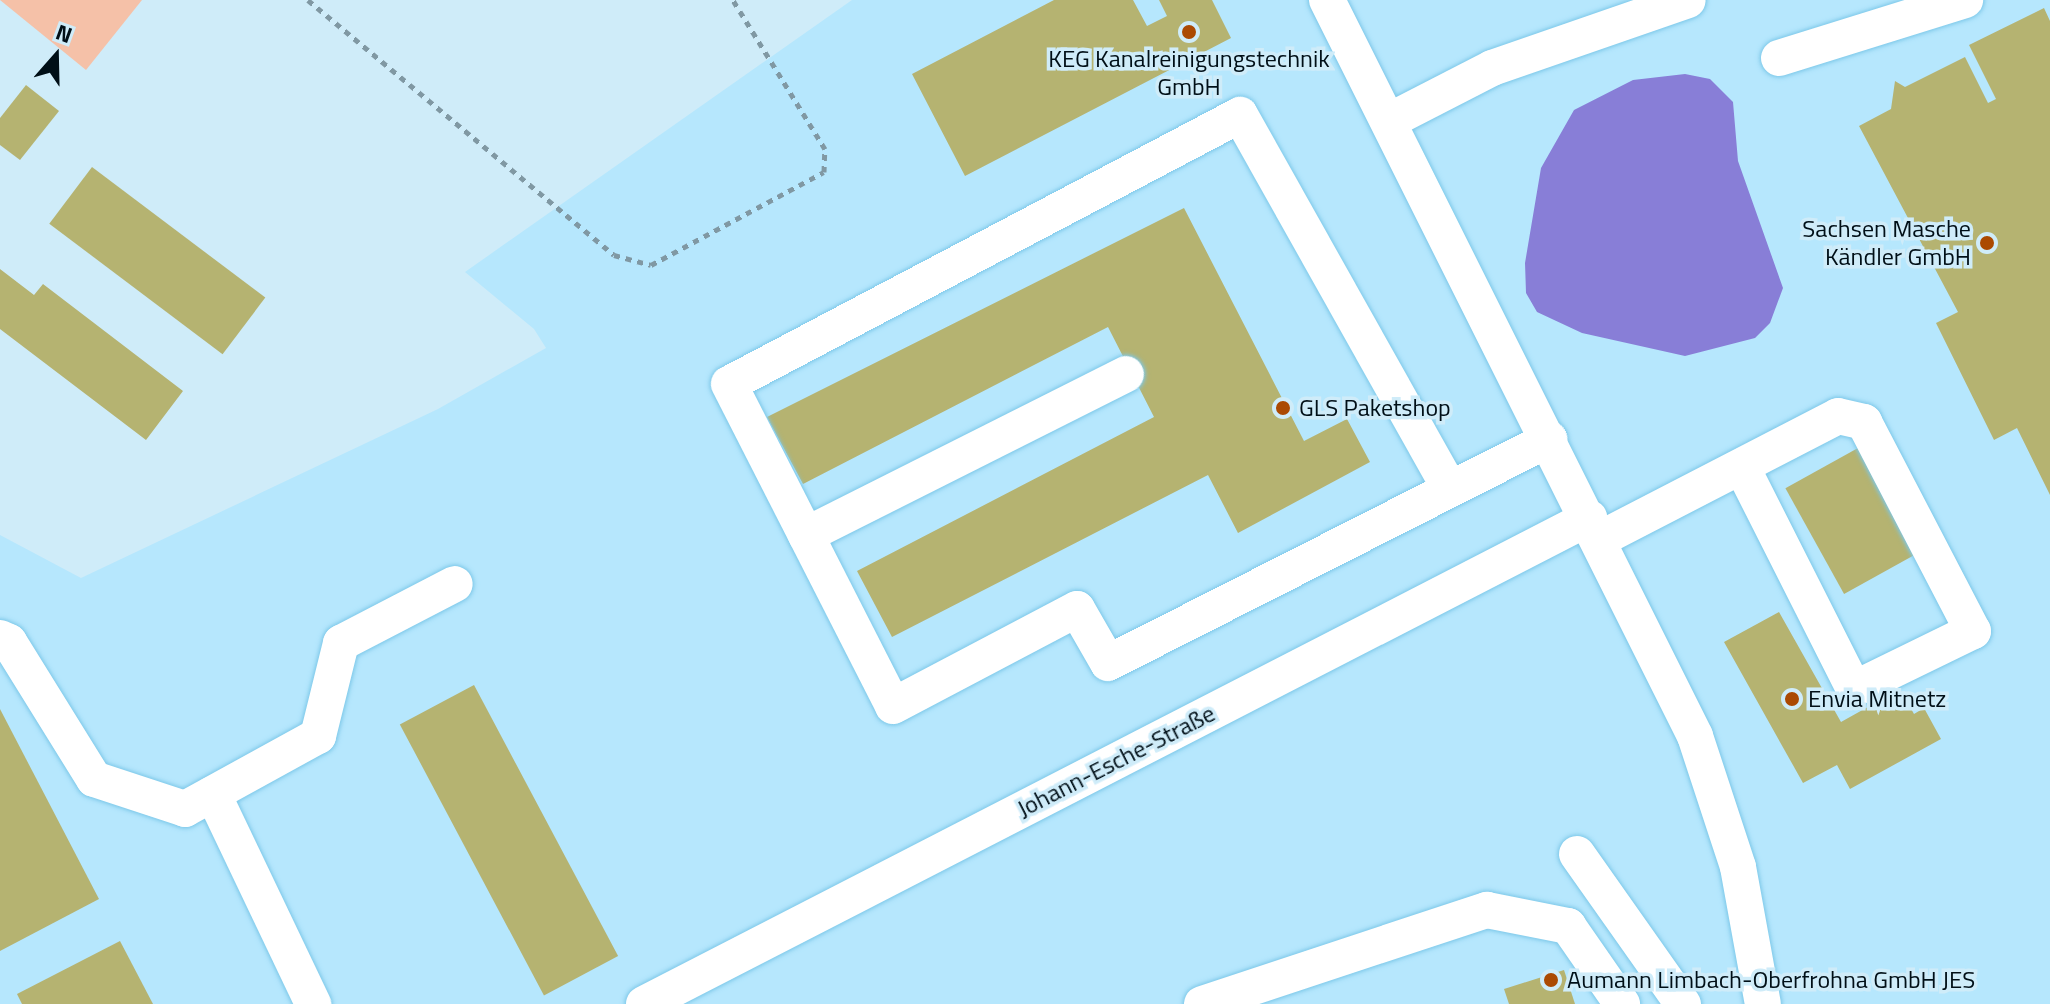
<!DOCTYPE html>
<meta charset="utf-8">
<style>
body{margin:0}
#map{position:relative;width:2050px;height:1004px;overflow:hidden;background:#cfecf9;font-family:"Titillium Web",sans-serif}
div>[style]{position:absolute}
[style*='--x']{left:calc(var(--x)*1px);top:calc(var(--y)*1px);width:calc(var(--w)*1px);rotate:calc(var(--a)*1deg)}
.built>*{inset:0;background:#b6e7fd}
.green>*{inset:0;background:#f5c1a8}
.water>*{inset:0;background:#887ed7}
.building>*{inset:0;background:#b5b371;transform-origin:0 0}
.path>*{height:5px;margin-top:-2.5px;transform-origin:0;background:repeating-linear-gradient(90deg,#8098a3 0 6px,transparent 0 12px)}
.roads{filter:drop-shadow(0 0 2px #7dc8e9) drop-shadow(0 0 2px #7dc8e9)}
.minor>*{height:36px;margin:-18px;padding:0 18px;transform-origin:18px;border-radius:18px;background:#fff}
.dots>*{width:22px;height:22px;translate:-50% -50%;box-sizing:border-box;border:4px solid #cfecf9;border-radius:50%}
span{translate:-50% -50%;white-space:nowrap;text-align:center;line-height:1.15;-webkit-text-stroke:7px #cfecf9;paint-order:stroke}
.poi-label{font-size:24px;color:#000f17}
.right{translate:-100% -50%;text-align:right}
.left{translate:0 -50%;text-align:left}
.street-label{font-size:24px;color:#000f17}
.north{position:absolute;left:16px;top:16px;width:80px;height:80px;-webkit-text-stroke:6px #cfecf9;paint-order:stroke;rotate:20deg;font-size:22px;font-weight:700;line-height:32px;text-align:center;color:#000f17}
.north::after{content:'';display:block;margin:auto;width:28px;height:36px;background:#000f17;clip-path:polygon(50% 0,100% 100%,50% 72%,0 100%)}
</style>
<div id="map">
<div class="built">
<div style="clip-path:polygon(852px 0,2050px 0,2050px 1004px,0 1004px,0 535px,81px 578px,438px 409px,546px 348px,534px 329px,465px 272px)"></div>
</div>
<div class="green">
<div style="clip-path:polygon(0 0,142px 0,86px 70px)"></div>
</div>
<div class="water">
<div style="clip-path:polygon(1685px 74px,1710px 79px,1733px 102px,1738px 161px,1783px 288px,1770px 323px,1755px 338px,1685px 356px,1582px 333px,1537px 312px,1526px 293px,1525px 263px,1541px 168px,1574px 110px,1633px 80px)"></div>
</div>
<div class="building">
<div style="clip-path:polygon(1054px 0,1133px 0,1147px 26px,1167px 16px,1159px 0,1212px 0,1231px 38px,965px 176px,912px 74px)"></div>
<div style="clip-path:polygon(2044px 8px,2050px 21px,2050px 495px,2017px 428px,1994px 440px,1936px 323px,1958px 312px,1859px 126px,1891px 109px,1895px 81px,1905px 87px,1965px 57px,1988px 103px,1996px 99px,1969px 45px)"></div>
<div style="clip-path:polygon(26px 85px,59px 111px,20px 160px,0 145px,0 118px)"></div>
<div style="left:92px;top:167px;width:217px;height:71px;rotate:37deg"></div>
<div style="clip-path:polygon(1184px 208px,1304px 441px,1347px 419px,1370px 462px,1238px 533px,1208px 475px,892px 637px,857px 571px,1154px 417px,1108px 327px,803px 484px,767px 417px)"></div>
<div style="clip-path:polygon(0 269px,34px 295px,43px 284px,183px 391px,146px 440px,0 329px)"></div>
<div style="left:1858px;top:448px;width:121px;height:83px;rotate:61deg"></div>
<div style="clip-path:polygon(1779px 612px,1841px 722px,1900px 689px,1914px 714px,1924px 708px,1941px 739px,1850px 789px,1837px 765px,1803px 783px,1724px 642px)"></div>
<div style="left:474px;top:685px;width:307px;height:84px;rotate:62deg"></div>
<div style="clip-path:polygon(0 709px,99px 899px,0 951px)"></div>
<div style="clip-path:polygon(120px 941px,153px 1004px,22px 1004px,17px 994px)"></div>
<div style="clip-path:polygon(1564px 970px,1575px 1004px,1509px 1004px,1504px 989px)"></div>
</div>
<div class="path">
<div style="--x:308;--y:0;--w:398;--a:39.8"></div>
<div style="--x:614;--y:255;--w:38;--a:15"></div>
<div style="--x:651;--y:265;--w:196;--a:-28.3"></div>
<div style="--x:824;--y:172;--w:23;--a:-88"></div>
<div style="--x:825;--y:149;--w:175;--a:-121.7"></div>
</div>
<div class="roads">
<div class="minor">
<div style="--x:1327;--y:0;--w:823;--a:63.43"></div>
<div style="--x:1695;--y:736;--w:138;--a:71.8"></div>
<div style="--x:1738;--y:867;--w:139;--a:79.7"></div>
<div style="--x:1779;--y:58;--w:195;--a:-17.3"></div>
<div style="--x:1389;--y:121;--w:116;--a:-27.2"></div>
<div style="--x:1492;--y:68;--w:207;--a:-19.1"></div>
<div style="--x:1450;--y:489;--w:429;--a:-119.3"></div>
<div style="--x:1240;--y:115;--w:577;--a:152.24"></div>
<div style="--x:729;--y:384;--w:361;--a:63"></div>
<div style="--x:893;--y:706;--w:208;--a:-27.8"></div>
<div style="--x:1077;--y:609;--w:62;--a:60.1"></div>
<div style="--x:1108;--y:663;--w:495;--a:-26.9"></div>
<div style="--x:806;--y:535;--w:358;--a:-26.7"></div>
<div style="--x:1600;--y:539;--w:268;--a:-27.3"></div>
<div style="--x:1838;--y:416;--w:27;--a:13"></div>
<div style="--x:1864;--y:422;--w:236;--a:62.5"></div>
<div style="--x:1973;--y:631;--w:132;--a:154"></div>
<div style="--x:1854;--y:689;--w:249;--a:-116.8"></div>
<div style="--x:0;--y:638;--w:10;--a:24"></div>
<div style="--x:9;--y:642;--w:161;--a:58.2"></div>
<div style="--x:94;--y:779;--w:96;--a:18.2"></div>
<div style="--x:185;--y:809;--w:152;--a:-28.8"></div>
<div style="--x:318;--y:736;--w:96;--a:-76.1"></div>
<div style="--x:341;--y:643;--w:128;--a:-27.4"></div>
<div style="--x:213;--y:794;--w:233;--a:64.5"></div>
<div style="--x:1577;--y:854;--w:184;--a:54.8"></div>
<div style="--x:644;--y:1004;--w:1063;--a:-27.22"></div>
<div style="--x:1202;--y:1004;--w:300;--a:-18.3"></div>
<div style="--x:1487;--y:910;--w:83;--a:11.2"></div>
<div style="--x:1568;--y:926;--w:95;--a:55.3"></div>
</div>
</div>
<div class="dots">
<div style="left:1189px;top:32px;background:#ab4a02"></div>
<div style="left:1987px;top:243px;background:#ab4a02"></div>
<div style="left:1283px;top:408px;background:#ab4a02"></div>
<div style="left:1792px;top:699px;background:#ab4a02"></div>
<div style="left:1551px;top:980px;background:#ab4a02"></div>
</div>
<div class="poi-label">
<span style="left:1189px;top:73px">KEG Kanalreinigungstechnik<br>GmbH</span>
<span class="right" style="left:1971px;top:243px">Sachsen Masche<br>Kändler GmbH</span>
<span class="left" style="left:1299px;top:408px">GLS Paketshop</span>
<span class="left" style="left:1808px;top:699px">Envia Mitnetz</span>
<span class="left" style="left:1567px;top:980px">Aumann Limbach-Oberfrohna GmbH JES</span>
</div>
<div class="street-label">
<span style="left:1116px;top:761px;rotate:-27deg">Johann-Esche-Straße</span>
</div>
<div class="north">N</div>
</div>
